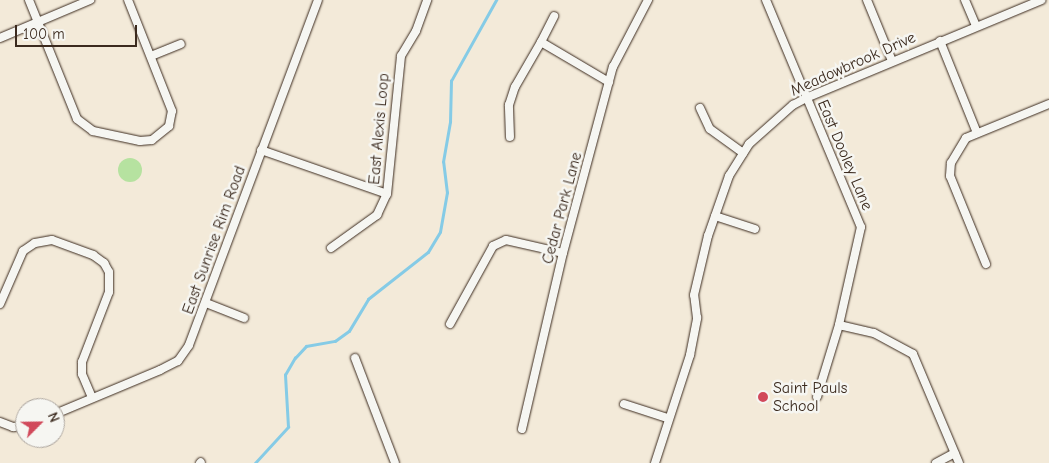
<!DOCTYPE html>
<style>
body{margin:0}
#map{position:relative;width:1049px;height:463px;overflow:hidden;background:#f3ead9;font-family:"Comic Neue",sans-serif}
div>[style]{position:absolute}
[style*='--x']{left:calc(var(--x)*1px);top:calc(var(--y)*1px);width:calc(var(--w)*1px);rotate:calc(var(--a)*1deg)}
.green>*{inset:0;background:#b6e2a0}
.round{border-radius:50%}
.stream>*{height:2.5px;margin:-1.25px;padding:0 1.25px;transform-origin:1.25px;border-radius:1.25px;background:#85cbe6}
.roads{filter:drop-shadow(0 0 1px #3b2a1e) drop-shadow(0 0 1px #3b2a1e)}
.minor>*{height:8px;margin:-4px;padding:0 4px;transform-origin:4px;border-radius:4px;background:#f6f6f2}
.dots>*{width:14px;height:14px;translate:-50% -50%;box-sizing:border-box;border:2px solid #f6f6f2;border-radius:50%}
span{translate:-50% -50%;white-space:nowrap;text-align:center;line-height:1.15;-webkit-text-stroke:5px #f6f6f2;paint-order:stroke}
.street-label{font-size:16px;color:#3b2a1e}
.poi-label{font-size:16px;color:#3b2a1e}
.left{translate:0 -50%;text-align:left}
.north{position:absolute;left:15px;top:398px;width:50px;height:50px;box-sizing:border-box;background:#f6f6f2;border:1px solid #aba49d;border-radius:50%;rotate:67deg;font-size:14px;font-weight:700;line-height:20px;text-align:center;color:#3b2a1e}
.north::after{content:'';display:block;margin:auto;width:18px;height:22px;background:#d1495b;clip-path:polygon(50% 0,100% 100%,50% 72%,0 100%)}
.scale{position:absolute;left:15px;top:25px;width:122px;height:22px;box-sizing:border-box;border:2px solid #3b2a1e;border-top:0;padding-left:6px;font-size:15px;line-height:18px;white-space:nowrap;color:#3b2a1e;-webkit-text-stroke:4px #f6f6f2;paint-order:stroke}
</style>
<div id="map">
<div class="green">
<div class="round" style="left:118px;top:158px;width:24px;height:24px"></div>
</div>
<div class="stream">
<div style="--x:255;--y:463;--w:49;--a:-47.5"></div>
<div style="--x:288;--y:427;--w:52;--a:-93.3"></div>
<div style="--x:285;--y:375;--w:20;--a:-60"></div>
<div style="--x:295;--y:358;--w:16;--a:-47"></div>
<div style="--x:306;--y:346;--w:29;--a:-10"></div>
<div style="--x:335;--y:341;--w:17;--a:-36"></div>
<div style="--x:349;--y:331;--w:37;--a:-59"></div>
<div style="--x:368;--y:299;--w:76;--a:-38.1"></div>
<div style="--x:428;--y:252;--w:23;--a:-59"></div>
<div style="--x:440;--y:232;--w:40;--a:-80"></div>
<div style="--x:447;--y:193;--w:31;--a:-97"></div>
<div style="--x:443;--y:162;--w:41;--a:-80.1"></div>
<div style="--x:450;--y:122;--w:41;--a:-88.6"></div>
<div style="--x:451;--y:81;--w:93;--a:-60.9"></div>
</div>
<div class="roads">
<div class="minor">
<div style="--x:29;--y:0;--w:128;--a:68"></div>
<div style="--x:77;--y:119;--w:20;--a:37"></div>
<div style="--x:93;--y:131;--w:48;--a:12"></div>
<div style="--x:140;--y:141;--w:12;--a:-5"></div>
<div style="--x:152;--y:140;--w:22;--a:-39"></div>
<div style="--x:169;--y:126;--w:15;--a:-79"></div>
<div style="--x:172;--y:111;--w:119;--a:-111.6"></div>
<div style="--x:766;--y:0;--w:246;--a:67.3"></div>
<div style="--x:861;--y:227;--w:100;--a:102.7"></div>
<div style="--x:839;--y:325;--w:75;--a:107"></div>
<div style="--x:867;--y:0;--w:66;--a:67.7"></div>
<div style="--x:965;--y:0;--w:28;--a:67"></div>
<div style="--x:0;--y:38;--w:98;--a:-22.9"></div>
<div style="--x:940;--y:41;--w:99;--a:68.1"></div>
<div style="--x:541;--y:42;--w:29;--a:-63"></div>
<div style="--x:151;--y:56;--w:32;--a:-22"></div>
<div style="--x:700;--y:108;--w:23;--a:65"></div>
<div style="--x:710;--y:129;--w:41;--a:36"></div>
<div style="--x:510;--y:137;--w:32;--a:-92"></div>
<div style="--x:509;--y:105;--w:19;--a:-72"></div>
<div style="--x:515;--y:87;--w:52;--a:-60"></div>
<div style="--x:541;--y:42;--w:79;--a:30.5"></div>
<div style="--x:261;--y:150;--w:133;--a:19.2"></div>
<div style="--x:387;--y:194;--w:139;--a:-84.2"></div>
<div style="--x:401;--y:56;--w:29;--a:-59"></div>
<div style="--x:416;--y:31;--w:33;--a:-70"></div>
<div style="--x:715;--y:216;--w:42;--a:18"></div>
<div style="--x:331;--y:248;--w:57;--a:-35.7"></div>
<div style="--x:377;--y:215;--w:23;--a:-65"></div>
<div style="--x:986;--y:264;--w:95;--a:-112.2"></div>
<div style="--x:950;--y:176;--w:13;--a:-86"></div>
<div style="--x:951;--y:163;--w:29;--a:-59"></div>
<div style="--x:966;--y:138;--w:90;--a:-22.3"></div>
<div style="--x:206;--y:303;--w:41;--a:21.5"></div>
<div style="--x:0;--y:304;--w:58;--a:-66.5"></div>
<div style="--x:23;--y:251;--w:14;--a:-34"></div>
<div style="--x:35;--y:243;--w:17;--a:-10"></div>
<div style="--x:52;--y:240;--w:44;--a:20.1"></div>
<div style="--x:93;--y:255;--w:14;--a:36"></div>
<div style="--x:104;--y:263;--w:10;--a:61"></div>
<div style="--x:109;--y:272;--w:20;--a:90"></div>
<div style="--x:109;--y:292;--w:75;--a:111.1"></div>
<div style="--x:82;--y:362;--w:12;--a:90"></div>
<div style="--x:82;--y:374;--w:26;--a:67"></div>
<div style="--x:450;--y:324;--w:89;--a:-61.1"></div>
<div style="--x:493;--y:246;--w:14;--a:-25"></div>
<div style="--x:506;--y:240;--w:58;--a:12.8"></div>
<div style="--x:839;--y:325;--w:36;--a:13"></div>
<div style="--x:874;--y:333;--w:44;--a:28.3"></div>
<div style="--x:913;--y:354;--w:118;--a:67.1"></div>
<div style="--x:355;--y:358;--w:112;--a:69.1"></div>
<div style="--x:624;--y:404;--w:45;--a:18"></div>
<div style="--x:55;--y:414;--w:114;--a:-22.7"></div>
<div style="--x:160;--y:370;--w:20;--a:-27"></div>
<div style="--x:178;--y:361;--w:19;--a:-55"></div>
<div style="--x:189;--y:345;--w:368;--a:-69.5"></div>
<div style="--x:0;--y:422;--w:14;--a:21"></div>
<div style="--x:13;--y:427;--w:12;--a:-5"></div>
<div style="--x:522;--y:429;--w:181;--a:-76.9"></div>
<div style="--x:563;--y:253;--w:193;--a:-75"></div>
<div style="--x:613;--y:67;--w:76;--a:-62.4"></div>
<div style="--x:200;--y:463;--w:1;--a:-45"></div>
<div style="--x:655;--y:463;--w:114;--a:-72"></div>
<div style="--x:690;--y:355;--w:38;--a:-79"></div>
<div style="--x:697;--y:318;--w:23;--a:-97"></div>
<div style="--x:694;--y:295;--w:61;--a:-76.7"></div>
<div style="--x:708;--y:236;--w:64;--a:-70.7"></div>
<div style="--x:729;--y:176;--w:38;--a:-58"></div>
<div style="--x:749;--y:144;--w:59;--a:-41.6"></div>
<div style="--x:793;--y:105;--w:15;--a:-28"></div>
<div style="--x:806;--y:98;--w:255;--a:-22.6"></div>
<div style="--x:936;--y:463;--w:21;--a:-28"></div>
</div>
</div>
<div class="dots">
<div style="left:763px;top:397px;background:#d1495b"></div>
</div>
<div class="street-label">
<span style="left:853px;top:64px;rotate:-24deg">Meadowbrook Drive</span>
<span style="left:379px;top:129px;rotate:-85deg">East Alexis Loop</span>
<span style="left:845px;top:155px;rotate:67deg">East Dooley Lane</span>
<span style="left:562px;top:208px;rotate:-75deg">Cedar Park Lane</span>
<span style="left:214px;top:240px;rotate:-70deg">East Sunrise Rim Road</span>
</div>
<div class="poi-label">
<span class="left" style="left:773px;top:397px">Saint Pauls<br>School</span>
</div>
<div class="north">N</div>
<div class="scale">100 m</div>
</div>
